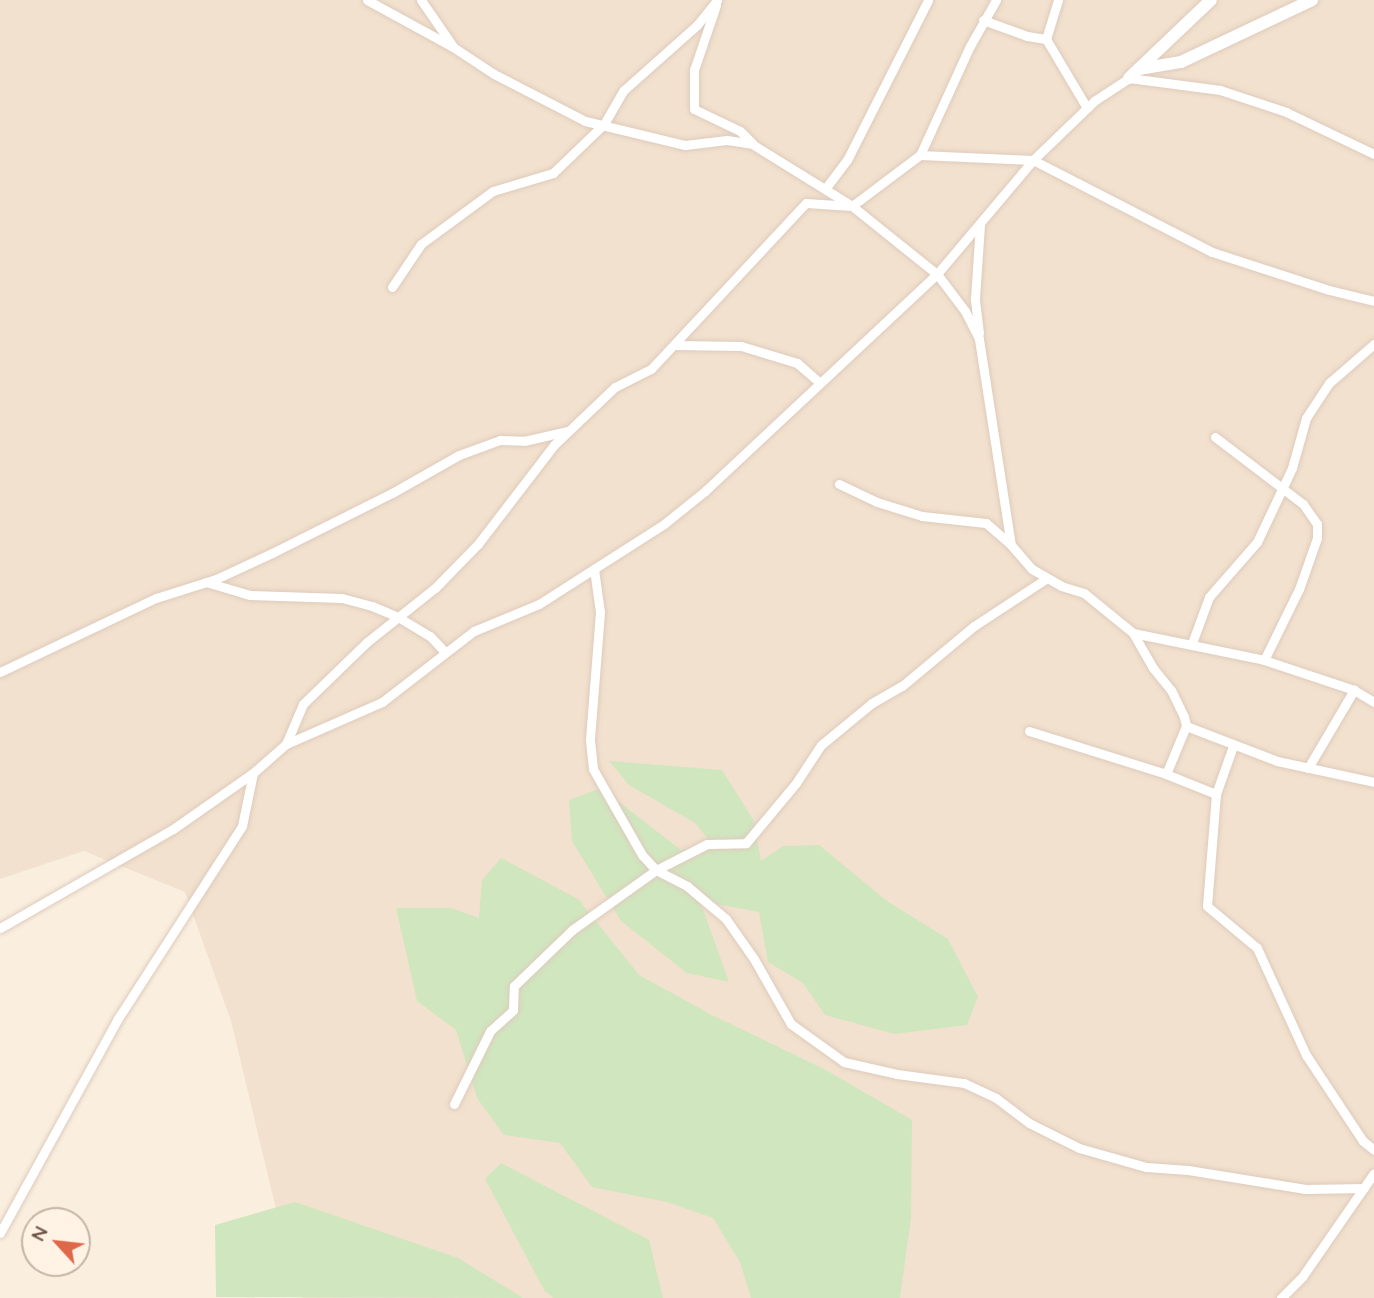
<!DOCTYPE html>
<style>
body{margin:0}
#map{position:relative;width:1374px;height:1298px;overflow:hidden;background:#faefdf;font-family:Quicksand,sans-serif}
div>[style]{position:absolute}
[style*='--x']{left:calc(var(--x)*1px);top:calc(var(--y)*1px);width:calc(var(--w)*1px);rotate:calc(var(--a)*1deg)}
.residential>*{inset:0;background:#f2e1ce}
.green>*{inset:0;background:#d0e6bf}
.roads{filter:drop-shadow(0 0 2px #decbbc) drop-shadow(0 0 2px #decbbc)}
.street>*{height:9px;margin:-4.5px;padding:0 4.5px;transform-origin:4.5px;border-radius:4.5px;background:#fff}
.secondary>*{height:12px;margin:-6px;padding:0 6px;transform-origin:6px;border-radius:6px;background:#fff}
span{translate:-50% -50%;white-space:nowrap;text-align:center;line-height:1.15;-webkit-text-stroke:5px #fef3e5;paint-order:stroke}
.north{position:absolute;left:21px;top:1207px;width:70px;height:70px;box-sizing:border-box;background:#fef3e5;border:2px solid #c5b4a7;border-radius:50%;rotate:297deg;font-size:19px;font-weight:700;line-height:28px;text-align:center;color:#6f5549}
.north::after{content:'';display:block;margin:auto;width:24px;height:32px;background:#df674a;clip-path:polygon(50% 0,100% 100%,50% 72%,0 100%)}
</style>
<div id="map">
<div class="residential">
<div style="clip-path:polygon(0 0,1374px 0,1374px 1298px,302px 1298px,286px 1251px,231px 1021px,185px 892px,84px 851px,0 879px)"></div>
</div>
<div class="green">
<div style="clip-path:polygon(609px 761px,722px 770px,754px 821px,761px 861px,783px 846px,819px 845px,887px 901px,948px 939px,978px 997px,967px 1025px,894px 1034px,825px 1015px,803px 983px,768px 962px,759px 912px,700px 901px,729px 982px,687px 973px,621px 921px,572px 841px,569px 800px,601px 788px,681px 850px,713px 845px,695px 823px,629px 785px)"></div>
<div style="clip-path:polygon(501px 858px,578px 899px,639px 975px,710px 1014px,826px 1070px,912px 1120px,911px 1218px,900px 1298px,751px 1298px,740px 1262px,713px 1218px,667px 1202px,592px 1187px,560px 1143px,504px 1135px,477px 1098px,456px 1030px,417px 1001px,396px 908px,451px 908px,479px 918px,482px 880px)"></div>
<div style="clip-path:polygon(501px 1163px,649px 1240px,663px 1298px,553px 1298px,544px 1290px,485px 1179px)"></div>
<div style="clip-path:polygon(295px 1202px,458px 1258px,523px 1298px,216px 1297px,215px 1225px)"></div>
</div>
<div class="roads">
<div class="street">
<div style="--x:367;--y:0;--w:98;--a:28.7"></div>
<div style="--x:453;--y:47;--w:49;--a:33.4"></div>
<div style="--x:494;--y:74;--w:102;--a:27.3"></div>
<div style="--x:585;--y:121;--w:103;--a:13.5"></div>
<div style="--x:685;--y:145;--w:42;--a:-6.8"></div>
<div style="--x:727;--y:140;--w:25;--a:9"></div>
<div style="--x:752;--y:144;--w:118;--a:31.8"></div>
<div style="--x:852;--y:206;--w:109;--a:38.7"></div>
<div style="--x:937;--y:274;--w:46;--a:52.9"></div>
<div style="--x:965;--y:311;--w:31;--a:63"></div>
<div style="--x:979;--y:339;--w:208;--a:81.2"></div>
<div style="--x:1011;--y:545;--w:32;--a:49"></div>
<div style="--x:1032;--y:569;--w:34;--a:30"></div>
<div style="--x:1061;--y:586;--w:24;--a:17"></div>
<div style="--x:1084;--y:593;--w:63;--a:39.2"></div>
<div style="--x:1133;--y:633;--w:40;--a:60.3"></div>
<div style="--x:1153;--y:668;--w:28;--a:51"></div>
<div style="--x:1171;--y:690;--w:30;--a:64"></div>
<div style="--x:1184;--y:717;--w:9;--a:77"></div>
<div style="--x:1186;--y:726;--w:52;--a:112.6"></div>
<div style="--x:421;--y:0;--w:55;--a:55.4"></div>
<div style="--x:1058;--y:0;--w:41;--a:107.1"></div>
<div style="--x:1046;--y:39;--w:80;--a:59.3"></div>
<div style="--x:716;--y:5;--w:69;--a:108.7"></div>
<div style="--x:694;--y:70;--w:39;--a:90"></div>
<div style="--x:694;--y:109;--w:51;--a:25.6"></div>
<div style="--x:740;--y:131;--w:17;--a:45"></div>
<div style="--x:983;--y:20;--w:47;--a:20"></div>
<div style="--x:1027;--y:36;--w:19;--a:9"></div>
<div style="--x:920;--y:155;--w:120;--a:-65.4"></div>
<div style="--x:970;--y:46;--w:53;--a:-60.5"></div>
<div style="--x:825;--y:189;--w:36;--a:-53"></div>
<div style="--x:847;--y:160;--w:179;--a:-63.1"></div>
<div style="--x:392;--y:287;--w:52;--a:-56"></div>
<div style="--x:421;--y:244;--w:89;--a:-36.4"></div>
<div style="--x:493;--y:191;--w:63;--a:-16.7"></div>
<div style="--x:553;--y:173;--w:71;--a:-43.9"></div>
<div style="--x:604;--y:124;--w:39;--a:-60"></div>
<div style="--x:624;--y:90;--w:98;--a:-41.7"></div>
<div style="--x:697;--y:25;--w:32;--a:-51"></div>
<div style="--x:979;--y:333;--w:35;--a:-97"></div>
<div style="--x:975;--y:298;--w:73;--a:-86.1"></div>
<div style="--x:675;--y:345;--w:66;--a:0.9"></div>
<div style="--x:741;--y:346;--w:59;--a:16.9"></div>
<div style="--x:797;--y:363;--w:30;--a:41"></div>
<div style="--x:1215;--y:437;--w:111;--a:37.3"></div>
<div style="--x:1303;--y:504;--w:24;--a:55"></div>
<div style="--x:1317;--y:524;--w:14;--a:90"></div>
<div style="--x:1317;--y:538;--w:54;--a:109.4"></div>
<div style="--x:1299;--y:589;--w:79;--a:116.2"></div>
<div style="--x:1264;--y:660;--w:95;--a:18.4"></div>
<div style="--x:1354;--y:690;--w:23;--a:31"></div>
<div style="--x:839;--y:484;--w:42;--a:25.3"></div>
<div style="--x:877;--y:502;--w:47;--a:17.3"></div>
<div style="--x:922;--y:516;--w:64;--a:6.2"></div>
<div style="--x:986;--y:523;--w:33;--a:41"></div>
<div style="--x:594;--y:569;--w:43;--a:82.1"></div>
<div style="--x:600;--y:612;--w:128;--a:94.5"></div>
<div style="--x:590;--y:740;--w:29;--a:84"></div>
<div style="--x:593;--y:769;--w:99;--a:60.3"></div>
<div style="--x:642;--y:855;--w:21;--a:47"></div>
<div style="--x:656;--y:870;--w:35;--a:27"></div>
<div style="--x:687;--y:886;--w:51;--a:40.2"></div>
<div style="--x:726;--y:919;--w:49;--a:55"></div>
<div style="--x:754;--y:959;--w:75;--a:60.4"></div>
<div style="--x:791;--y:1024;--w:65;--a:35.6"></div>
<div style="--x:844;--y:1062;--w:54;--a:12.8"></div>
<div style="--x:897;--y:1074;--w:68;--a:7.7"></div>
<div style="--x:964;--y:1083;--w:35;--a:25"></div>
<div style="--x:996;--y:1098;--w:41;--a:37.1"></div>
<div style="--x:1029;--y:1123;--w:56;--a:26.6"></div>
<div style="--x:1079;--y:1148;--w:70;--a:15.8"></div>
<div style="--x:1146;--y:1167;--w:42;--a:4.1"></div>
<div style="--x:1188;--y:1170;--w:119;--a:9.2"></div>
<div style="--x:1305;--y:1189;--w:59;--a:-1"></div>
<div style="--x:206;--y:582;--w:46;--a:16.5"></div>
<div style="--x:250;--y:595;--w:92;--a:1.9"></div>
<div style="--x:342;--y:598;--w:31;--a:15"></div>
<div style="--x:372;--y:606;--w:28;--a:23"></div>
<div style="--x:398;--y:617;--w:37;--a:31"></div>
<div style="--x:430;--y:636;--w:22;--a:47"></div>
<div style="--x:1133;--y:633;--w:134;--a:11.6"></div>
<div style="--x:1192;--y:643;--w:49;--a:-69.7"></div>
<div style="--x:1209;--y:597;--w:73;--a:-48.9"></div>
<div style="--x:1257;--y:542;--w:82;--a:-64.7"></div>
<div style="--x:1292;--y:468;--w:52;--a:-74.4"></div>
<div style="--x:1306;--y:418;--w:42;--a:-56.7"></div>
<div style="--x:1329;--y:383;--w:60;--a:-40.9"></div>
<div style="--x:0;--y:672;--w:173;--a:-25.4"></div>
<div style="--x:156;--y:598;--w:63;--a:-17.6"></div>
<div style="--x:216;--y:579;--w:62;--a:-24.9"></div>
<div style="--x:272;--y:553;--w:134;--a:-26.6"></div>
<div style="--x:392;--y:493;--w:77;--a:-29.6"></div>
<div style="--x:459;--y:455;--w:44;--a:-20.1"></div>
<div style="--x:500;--y:440;--w:24;--a:2"></div>
<div style="--x:524;--y:441;--w:44;--a:-13.1"></div>
<div style="--x:1186;--y:726;--w:97;--a:21"></div>
<div style="--x:1277;--y:761;--w:99;--a:12.2"></div>
<div style="--x:1029;--y:731;--w:144;--a:17.4"></div>
<div style="--x:1166;--y:774;--w:54;--a:21.8"></div>
<div style="--x:286;--y:744;--w:43;--a:-67"></div>
<div style="--x:303;--y:704;--w:89;--a:-44.1"></div>
<div style="--x:367;--y:642;--w:87;--a:-38.5"></div>
<div style="--x:435;--y:588;--w:62;--a:-45.7"></div>
<div style="--x:478;--y:544;--w:125;--a:-52.5"></div>
<div style="--x:554;--y:445;--w:84;--a:-43.6"></div>
<div style="--x:615;--y:387;--w:40;--a:-26.6"></div>
<div style="--x:651;--y:369;--w:227;--a:-47"></div>
<div style="--x:806;--y:203;--w:46;--a:3.7"></div>
<div style="--x:852;--y:206;--w:85;--a:-36.9"></div>
<div style="--x:920;--y:155;--w:113;--a:2.5"></div>
<div style="--x:1033;--y:160;--w:201;--a:27.2"></div>
<div style="--x:1212;--y:252;--w:123;--a:18"></div>
<div style="--x:1329;--y:290;--w:46;--a:13.7"></div>
<div style="--x:1233;--y:746;--w:51;--a:109.5"></div>
<div style="--x:1216;--y:794;--w:112;--a:94.6"></div>
<div style="--x:1207;--y:906;--w:65;--a:40"></div>
<div style="--x:1257;--y:948;--w:118;--a:65.4"></div>
<div style="--x:1306;--y:1055;--w:103;--a:56.5"></div>
<div style="--x:1363;--y:1141;--w:14;--a:39"></div>
<div style="--x:1308;--y:768;--w:91;--a:-59.5"></div>
<div style="--x:0;--y:928;--w:199;--a:-29.8"></div>
<div style="--x:173;--y:829;--w:98;--a:-35"></div>
<div style="--x:253;--y:773;--w:44;--a:-41.3"></div>
<div style="--x:286;--y:744;--w:105;--a:-23.6"></div>
<div style="--x:382;--y:702;--w:116;--a:-37.7"></div>
<div style="--x:474;--y:631;--w:70;--a:-22.6"></div>
<div style="--x:539;--y:604;--w:148;--a:-32.6"></div>
<div style="--x:664;--y:524;--w:53;--a:-38.8"></div>
<div style="--x:705;--y:491;--w:318;--a:-43.1"></div>
<div style="--x:937;--y:274;--w:149;--a:-49.9"></div>
<div style="--x:1033;--y:160;--w:85;--a:-44"></div>
<div style="--x:1094;--y:101;--w:42;--a:-33.3"></div>
<div style="--x:1129;--y:78;--w:92;--a:7.5"></div>
<div style="--x:1220;--y:90;--w:70;--a:18.4"></div>
<div style="--x:1286;--y:112;--w:98;--a:25.5"></div>
<div style="--x:454;--y:1104;--w:81;--a:-63.7"></div>
<div style="--x:490;--y:1031;--w:31;--a:-42"></div>
<div style="--x:513;--y:1010;--w:24;--a:-88"></div>
<div style="--x:514;--y:986;--w:81;--a:-44"></div>
<div style="--x:572;--y:930;--w:103;--a:-35.5"></div>
<div style="--x:656;--y:870;--w:57;--a:-27"></div>
<div style="--x:707;--y:844;--w:39;--a:-1"></div>
<div style="--x:746;--y:843;--w:78;--a:-50.2"></div>
<div style="--x:796;--y:783;--w:45;--a:-56.7"></div>
<div style="--x:821;--y:745;--w:66;--a:-39.5"></div>
<div style="--x:872;--y:703;--w:34;--a:-30"></div>
<div style="--x:902;--y:686;--w:94;--a:-39.8"></div>
<div style="--x:974;--y:626;--w:87;--a:-33.3"></div>
<div style="--x:0;--y:1233;--w:243;--a:-61.2"></div>
<div style="--x:117;--y:1020;--w:231;--a:-57.2"></div>
<div style="--x:242;--y:826;--w:54;--a:-78.3"></div>
<div style="--x:1281;--y:1298;--w:30;--a:-45"></div>
<div style="--x:1302;--y:1277;--w:126;--a:-55.3"></div>
</div>
<div class="secondary">
<div style="--x:1139;--y:69;--w:43;--a:-9.5"></div>
<div style="--x:1181;--y:62;--w:145;--a:-25.3"></div>
<div style="--x:1129;--y:78;--w:113;--a:-43.6"></div>
</div>
</div>
<div class="north">N</div>
</div>
